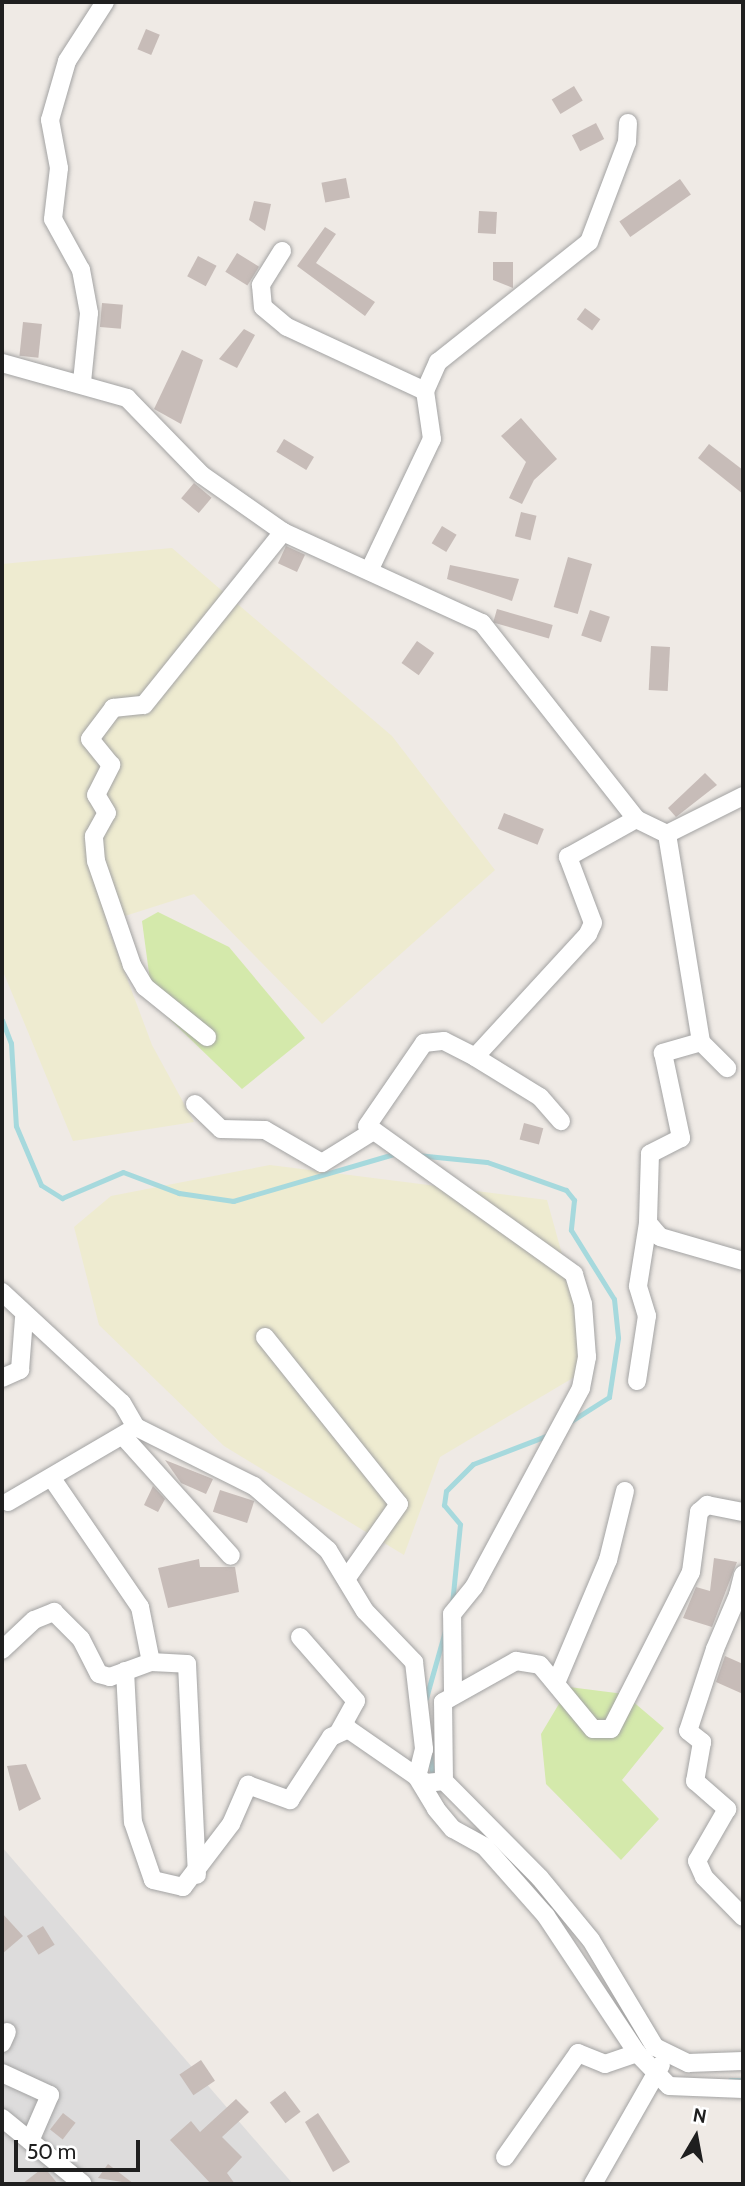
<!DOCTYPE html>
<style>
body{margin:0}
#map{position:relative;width:745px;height:2186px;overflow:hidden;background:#efeae5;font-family:Cabin,sans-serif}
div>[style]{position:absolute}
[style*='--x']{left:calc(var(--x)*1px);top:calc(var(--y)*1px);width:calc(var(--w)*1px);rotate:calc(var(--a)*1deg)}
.residential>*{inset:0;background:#dddcdc}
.farmland>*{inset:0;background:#eeebd0}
.grass>*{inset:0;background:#d4e9ab}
.stream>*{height:5px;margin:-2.5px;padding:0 2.5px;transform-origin:2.5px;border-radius:2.5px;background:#a6d9dd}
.building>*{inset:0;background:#c7bcb8;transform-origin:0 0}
.roads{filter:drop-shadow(0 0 2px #a3a3a3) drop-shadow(0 0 2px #a3a3a3)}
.minor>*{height:18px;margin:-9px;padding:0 9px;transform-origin:9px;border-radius:9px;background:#fff}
span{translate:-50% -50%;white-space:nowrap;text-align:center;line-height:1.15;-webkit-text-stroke:5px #fff;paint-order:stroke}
.frame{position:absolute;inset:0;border:4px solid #1f1f1f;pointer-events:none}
.north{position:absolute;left:661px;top:2102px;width:70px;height:70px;-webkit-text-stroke:5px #fff;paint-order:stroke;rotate:10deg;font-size:19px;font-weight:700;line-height:28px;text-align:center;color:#1f1f1f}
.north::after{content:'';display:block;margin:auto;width:24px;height:32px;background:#1f1f1f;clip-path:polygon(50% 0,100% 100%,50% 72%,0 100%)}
.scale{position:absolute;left:14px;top:2140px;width:126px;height:32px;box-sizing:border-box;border:4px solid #1f1f1f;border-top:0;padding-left:9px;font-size:21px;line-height:24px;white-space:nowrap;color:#1f1f1f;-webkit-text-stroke:5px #fff;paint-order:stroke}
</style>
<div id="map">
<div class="residential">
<div style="clip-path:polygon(2px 1847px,293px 2184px,2px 2184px)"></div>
</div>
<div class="farmland">
<div style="clip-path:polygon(172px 548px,392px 736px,495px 870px,322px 1024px,194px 894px,106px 922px,152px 1045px,194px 1122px,73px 1141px,2px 969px,2px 564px)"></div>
<div style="clip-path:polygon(270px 1165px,547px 1200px,593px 1366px,440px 1457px,404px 1555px,224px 1446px,99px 1325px,74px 1227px,111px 1196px)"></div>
</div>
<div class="grass">
<div style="clip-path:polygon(158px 912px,229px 947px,305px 1038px,242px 1089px,153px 1003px,142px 921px)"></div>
<div style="clip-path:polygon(569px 1687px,624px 1694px,664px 1728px,622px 1780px,659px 1819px,621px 1860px,546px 1784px,541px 1734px)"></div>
</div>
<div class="stream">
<div style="--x:2;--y:1020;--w:25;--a:69"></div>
<div style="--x:11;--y:1043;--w:83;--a:86.6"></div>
<div style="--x:16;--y:1126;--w:64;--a:67"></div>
<div style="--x:41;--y:1185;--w:25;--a:32"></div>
<div style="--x:62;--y:1198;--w:66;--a:-23.1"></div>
<div style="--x:123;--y:1172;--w:60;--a:20.6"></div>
<div style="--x:179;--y:1193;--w:55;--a:8.4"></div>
<div style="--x:233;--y:1201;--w:171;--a:-16.3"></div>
<div style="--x:417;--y:1155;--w:70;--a:5.7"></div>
<div style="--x:487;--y:1162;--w:84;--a:19.5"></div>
<div style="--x:566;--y:1190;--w:13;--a:51"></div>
<div style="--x:574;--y:1200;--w:30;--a:96"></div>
<div style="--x:571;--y:1230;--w:81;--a:58.1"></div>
<div style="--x:614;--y:1299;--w:39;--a:84"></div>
<div style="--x:618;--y:1338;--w:60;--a:98.7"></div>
<div style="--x:609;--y:1397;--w:45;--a:147.7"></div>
<div style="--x:452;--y:1604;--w:80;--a:-84.3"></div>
<div style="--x:460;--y:1524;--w:25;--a:-130"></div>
<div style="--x:444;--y:1505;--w:14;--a:-82"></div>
<div style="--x:446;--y:1491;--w:38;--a:-45"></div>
<div style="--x:473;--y:1464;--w:84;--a:-21"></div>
<div style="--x:426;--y:1698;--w:70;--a:-74.2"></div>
<div style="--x:430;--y:1756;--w:22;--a:82"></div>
<div style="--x:730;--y:2080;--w:13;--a:0"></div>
</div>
<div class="building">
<div style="left:146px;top:29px;width:15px;height:22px;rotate:23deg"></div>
<div style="left:574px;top:86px;width:17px;height:26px;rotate:59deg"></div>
<div style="left:596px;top:123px;width:18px;height:27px;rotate:63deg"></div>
<div style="left:346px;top:178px;width:20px;height:25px;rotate:79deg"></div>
<div style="left:680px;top:179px;width:19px;height:74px;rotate:55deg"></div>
<div style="clip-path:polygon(254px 201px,271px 204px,265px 231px,249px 220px)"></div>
<div style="left:479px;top:211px;width:18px;height:22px;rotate:3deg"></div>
<div style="clip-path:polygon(325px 227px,336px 234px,316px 263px,375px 302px,365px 316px,297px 266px)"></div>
<div style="left:237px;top:253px;width:26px;height:22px;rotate:32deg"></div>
<div style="left:198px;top:256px;width:21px;height:23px;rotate:28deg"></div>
<div style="clip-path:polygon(493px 262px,513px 262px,513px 288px,493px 280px)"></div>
<div style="left:102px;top:303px;width:21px;height:24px;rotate:5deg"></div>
<div style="left:585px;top:308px;width:19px;height:14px;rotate:36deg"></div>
<div style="left:23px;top:322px;width:19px;height:34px;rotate:6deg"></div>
<div style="clip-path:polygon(244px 329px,255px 335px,237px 368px,219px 359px)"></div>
<div style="clip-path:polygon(182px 350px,203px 360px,181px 424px,154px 409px)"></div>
<div style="clip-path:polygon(521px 418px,557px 459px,534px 480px,522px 504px,509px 498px,526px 462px,501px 436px)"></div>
<div style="left:284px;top:439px;width:35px;height:15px;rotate:31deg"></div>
<div style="clip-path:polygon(709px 444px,743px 470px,743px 494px,698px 458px)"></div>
<div style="left:194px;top:483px;width:23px;height:20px;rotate:40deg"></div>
<div style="left:521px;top:512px;width:16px;height:25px;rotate:14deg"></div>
<div style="left:442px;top:526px;width:17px;height:20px;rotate:31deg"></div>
<div style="left:286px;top:546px;width:21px;height:19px;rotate:25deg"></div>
<div style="left:568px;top:557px;width:25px;height:52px;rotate:16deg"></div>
<div style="clip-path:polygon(450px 565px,519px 579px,512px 601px,447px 579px)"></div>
<div style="left:497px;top:609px;width:58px;height:14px;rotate:16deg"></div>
<div style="left:590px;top:610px;width:21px;height:27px;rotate:19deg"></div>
<div style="left:417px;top:641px;width:21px;height:27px;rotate:35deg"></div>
<div style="left:651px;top:646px;width:19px;height:44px;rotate:3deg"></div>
<div style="clip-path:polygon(705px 773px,717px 785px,676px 817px,668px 808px)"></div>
<div style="left:504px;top:813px;width:43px;height:17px;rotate:22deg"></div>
<div style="left:524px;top:1123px;width:20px;height:17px;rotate:15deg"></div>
<div style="clip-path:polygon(165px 1460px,213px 1479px,206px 1494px,181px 1483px)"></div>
<div style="clip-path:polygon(153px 1486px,165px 1499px,158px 1512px,144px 1505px)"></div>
<div style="left:220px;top:1490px;width:36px;height:23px;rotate:18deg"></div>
<div style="clip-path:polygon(714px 1558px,737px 1562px,712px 1627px,683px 1618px,696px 1587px,710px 1591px)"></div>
<div style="clip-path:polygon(199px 1559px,200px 1567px,235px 1567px,239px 1592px,168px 1608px,158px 1568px)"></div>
<div style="clip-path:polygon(725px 1656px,743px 1664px,743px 1694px,716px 1682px)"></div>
<div style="clip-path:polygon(26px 1764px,41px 1799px,19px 1811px,7px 1766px)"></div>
<div style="clip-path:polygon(2px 1913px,23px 1936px,2px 1954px)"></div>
<div style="left:43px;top:1926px;width:22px;height:19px;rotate:58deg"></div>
<div style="left:201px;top:2060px;width:25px;height:26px;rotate:56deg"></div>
<div style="left:285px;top:2091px;width:26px;height:19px;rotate:53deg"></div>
<div style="clip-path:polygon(236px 2099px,249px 2112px,222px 2137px,242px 2157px,227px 2173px,235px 2184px,211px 2184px,170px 2140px,191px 2121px,200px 2132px)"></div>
<div style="left:63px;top:2113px;width:16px;height:21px;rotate:38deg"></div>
<div style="clip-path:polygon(318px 2113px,350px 2162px,333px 2172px,305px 2122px)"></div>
<div style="clip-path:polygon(108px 2164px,134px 2184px,98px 2178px)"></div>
<div style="clip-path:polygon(44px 2167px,58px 2184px,22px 2184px)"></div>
</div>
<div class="roads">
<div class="minor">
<div style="--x:282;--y:251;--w:40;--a:122"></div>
<div style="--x:261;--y:285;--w:22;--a:85"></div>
<div style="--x:263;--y:307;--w:31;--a:40"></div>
<div style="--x:287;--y:327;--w:152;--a:24.9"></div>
<div style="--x:2;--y:363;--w:130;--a:15.6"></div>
<div style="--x:127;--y:398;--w:107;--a:45.8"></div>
<div style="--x:202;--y:475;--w:99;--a:35.1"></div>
<div style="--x:283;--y:532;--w:219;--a:24.6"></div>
<div style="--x:482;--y:623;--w:249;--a:51.8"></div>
<div style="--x:636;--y:819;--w:34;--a:26"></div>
<div style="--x:667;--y:834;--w:85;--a:-26.6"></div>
<div style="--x:82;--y:382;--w:69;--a:-84.2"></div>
<div style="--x:89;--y:313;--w:44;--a:-100.5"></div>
<div style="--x:81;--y:270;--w:58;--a:-118.8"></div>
<div style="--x:53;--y:219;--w:51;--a:-83.3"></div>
<div style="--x:59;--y:168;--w:49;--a:-100.6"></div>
<div style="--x:50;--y:120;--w:61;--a:-73.9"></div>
<div style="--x:67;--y:61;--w:70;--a:-57.2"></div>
<div style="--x:369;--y:571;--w:146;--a:-64.5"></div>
<div style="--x:432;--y:439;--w:49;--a:-98.3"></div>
<div style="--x:425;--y:391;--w:32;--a:-66"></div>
<div style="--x:438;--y:362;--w:193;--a:-38.5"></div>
<div style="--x:589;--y:242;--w:107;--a:-69.2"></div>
<div style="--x:627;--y:142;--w:19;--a:-87"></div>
<div style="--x:667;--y:834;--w:211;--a:80.7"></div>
<div style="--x:701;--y:1042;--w:37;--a:45"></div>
<div style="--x:207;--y:1037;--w:80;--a:-141.1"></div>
<div style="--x:145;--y:987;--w:26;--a:-121"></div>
<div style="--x:132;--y:965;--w:110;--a:-109.1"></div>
<div style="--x:96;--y:861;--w:25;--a:-95"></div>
<div style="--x:94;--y:836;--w:26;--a:-61"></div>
<div style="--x:107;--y:813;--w:21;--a:-121"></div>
<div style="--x:96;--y:795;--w:34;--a:-63"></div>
<div style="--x:111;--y:765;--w:33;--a:-129"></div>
<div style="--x:90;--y:739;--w:39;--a:-53"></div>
<div style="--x:113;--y:708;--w:31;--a:-6"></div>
<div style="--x:144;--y:705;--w:222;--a:-51.2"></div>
<div style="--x:701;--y:1042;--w:40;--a:164"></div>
<div style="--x:663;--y:1053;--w:87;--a:78"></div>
<div style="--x:681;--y:1138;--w:35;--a:153"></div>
<div style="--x:650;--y:1154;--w:69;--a:91.7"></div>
<div style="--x:648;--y:1223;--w:18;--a:49"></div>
<div style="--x:660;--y:1237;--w:86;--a:16.1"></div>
<div style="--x:475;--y:1057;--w:76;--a:31.6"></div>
<div style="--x:540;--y:1097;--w:32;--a:49"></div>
<div style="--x:195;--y:1104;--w:36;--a:44"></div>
<div style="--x:221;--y:1129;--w:44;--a:1.3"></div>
<div style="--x:265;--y:1130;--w:66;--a:30.1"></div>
<div style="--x:322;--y:1163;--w:57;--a:-32"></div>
<div style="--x:2;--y:1292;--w:163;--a:42.8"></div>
<div style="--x:122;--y:1403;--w:28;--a:60"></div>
<div style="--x:136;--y:1427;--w:132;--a:26.6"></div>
<div style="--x:254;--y:1486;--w:98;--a:40.9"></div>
<div style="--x:328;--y:1550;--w:71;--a:58.8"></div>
<div style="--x:365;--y:1611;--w:71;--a:46.1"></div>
<div style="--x:414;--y:1662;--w:88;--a:83.4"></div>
<div style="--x:424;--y:1749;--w:29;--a:104"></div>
<div style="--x:417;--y:1777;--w:37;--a:59"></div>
<div style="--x:436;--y:1809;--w:26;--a:50"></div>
<div style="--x:453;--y:1829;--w:37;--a:29"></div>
<div style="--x:485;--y:1847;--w:92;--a:48.5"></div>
<div style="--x:546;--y:1916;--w:164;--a:56.4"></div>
<div style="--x:265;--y:1337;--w:214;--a:51.3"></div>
<div style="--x:399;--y:1504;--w:87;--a:125.2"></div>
<div style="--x:2;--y:1378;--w:20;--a:-24"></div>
<div style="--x:20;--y:1370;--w:52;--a:-85.6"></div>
<div style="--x:637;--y:1381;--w:66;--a:-81.3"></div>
<div style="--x:647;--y:1316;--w:31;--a:-107"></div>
<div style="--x:638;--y:1286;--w:64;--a:-81"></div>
<div style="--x:123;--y:1436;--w:161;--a:48"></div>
<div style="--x:53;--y:1480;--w:154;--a:55.6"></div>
<div style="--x:140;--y:1607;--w:56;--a:78.7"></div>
<div style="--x:8;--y:1502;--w:145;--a:-30.3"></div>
<div style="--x:738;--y:1595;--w:21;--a:-76"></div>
<div style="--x:743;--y:1596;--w:5;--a:-169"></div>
<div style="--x:738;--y:1595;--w:59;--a:113.1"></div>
<div style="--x:715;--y:1649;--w:86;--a:108.2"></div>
<div style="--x:688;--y:1731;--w:18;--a:38"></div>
<div style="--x:702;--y:1742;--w:40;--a:100"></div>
<div style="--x:695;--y:1781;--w:43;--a:41.2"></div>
<div style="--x:727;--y:1809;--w:60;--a:120"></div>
<div style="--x:697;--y:1861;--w:17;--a:66"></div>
<div style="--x:704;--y:1877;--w:56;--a:45.7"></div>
<div style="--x:300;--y:1637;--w:85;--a:48.8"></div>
<div style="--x:356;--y:1701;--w:37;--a:119"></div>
<div style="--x:2;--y:1650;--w:44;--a:-43.2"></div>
<div style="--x:34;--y:1620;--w:22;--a:-22"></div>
<div style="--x:54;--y:1612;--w:38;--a:45"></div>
<div style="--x:81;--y:1639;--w:39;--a:63"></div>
<div style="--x:99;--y:1674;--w:11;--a:15"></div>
<div style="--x:110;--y:1677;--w:44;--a:-20.1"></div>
<div style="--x:151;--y:1662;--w:36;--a:3"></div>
<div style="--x:187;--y:1664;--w:211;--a:87.3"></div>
<div style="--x:125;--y:1671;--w:151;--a:87"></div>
<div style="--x:133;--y:1822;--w:61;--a:71"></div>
<div style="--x:153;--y:1880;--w:31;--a:13"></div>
<div style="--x:183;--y:1887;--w:79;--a:-52.7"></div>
<div style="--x:231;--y:1824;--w:43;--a:-66.4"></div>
<div style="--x:248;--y:1785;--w:45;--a:19.7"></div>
<div style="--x:290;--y:1800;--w:75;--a:-56.9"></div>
<div style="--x:331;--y:1737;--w:19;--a:-25"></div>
<div style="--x:348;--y:1729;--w:95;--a:34.7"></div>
<div style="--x:426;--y:1783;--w:18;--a:-6"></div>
<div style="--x:444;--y:1781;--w:136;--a:45.3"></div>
<div style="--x:540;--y:1878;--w:80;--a:50.6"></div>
<div style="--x:591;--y:1940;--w:125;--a:59.1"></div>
<div style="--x:655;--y:2047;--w:37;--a:26"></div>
<div style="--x:688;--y:2063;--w:55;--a:-2.1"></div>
<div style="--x:556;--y:1683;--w:134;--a:-67.1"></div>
<div style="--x:608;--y:1560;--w:71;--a:-76.2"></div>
<div style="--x:453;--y:1691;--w:77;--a:-90.7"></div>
<div style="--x:452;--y:1614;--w:35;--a:-51"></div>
<div style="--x:474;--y:1587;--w:226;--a:-61.7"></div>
<div style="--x:581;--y:1388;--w:32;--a:-79"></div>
<div style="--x:587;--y:1357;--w:53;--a:-94.3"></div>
<div style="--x:583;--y:1304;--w:31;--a:-107"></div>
<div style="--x:574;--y:1274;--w:254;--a:-144.4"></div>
<div style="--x:367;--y:1126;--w:101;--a:-55.5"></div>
<div style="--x:424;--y:1043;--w:20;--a:-6"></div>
<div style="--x:444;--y:1041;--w:35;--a:27"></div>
<div style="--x:475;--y:1057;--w:167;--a:-47.4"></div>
<div style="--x:588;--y:934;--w:12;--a:-66"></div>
<div style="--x:593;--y:923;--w:71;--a:-110.7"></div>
<div style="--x:568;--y:857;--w:78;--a:-29.2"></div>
<div style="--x:444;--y:1781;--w:79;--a:-90.7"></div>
<div style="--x:443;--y:1702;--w:84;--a:-29.3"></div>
<div style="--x:516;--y:1661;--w:24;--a:9"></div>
<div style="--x:540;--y:1665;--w:83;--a:50.4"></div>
<div style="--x:593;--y:1729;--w:18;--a:0"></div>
<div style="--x:611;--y:1729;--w:176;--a:-63"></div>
<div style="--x:691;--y:1572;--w:61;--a:-82.4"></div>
<div style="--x:699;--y:1512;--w:11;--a:-41"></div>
<div style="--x:707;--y:1505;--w:37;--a:11"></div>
<div style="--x:2;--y:2043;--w:12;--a:-66"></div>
<div style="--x:2;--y:2073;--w:53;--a:24.6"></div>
<div style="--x:50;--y:2095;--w:50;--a:113.5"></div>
<div style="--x:2;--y:2118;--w:104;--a:39.2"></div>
<div style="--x:505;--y:2157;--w:127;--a:-54.9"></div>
<div style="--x:578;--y:2053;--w:29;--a:22"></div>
<div style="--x:605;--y:2064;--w:34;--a:-19"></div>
<div style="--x:637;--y:2053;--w:46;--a:45.9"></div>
<div style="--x:669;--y:2086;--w:74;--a:2.3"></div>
<div style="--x:593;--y:2184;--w:137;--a:-60.3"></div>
</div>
</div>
<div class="frame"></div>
<div class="north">N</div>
<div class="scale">50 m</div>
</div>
